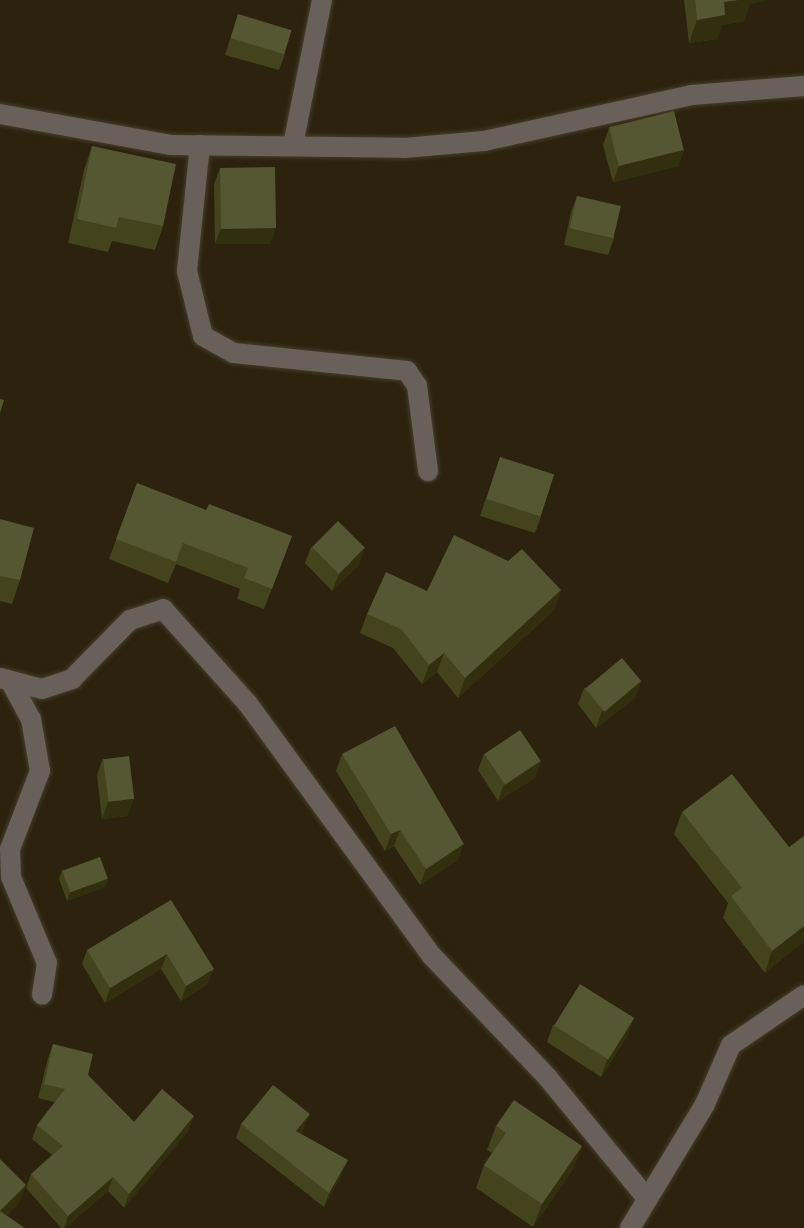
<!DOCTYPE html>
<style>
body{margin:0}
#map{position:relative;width:804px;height:1228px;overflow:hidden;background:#2c220e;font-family:Arial,sans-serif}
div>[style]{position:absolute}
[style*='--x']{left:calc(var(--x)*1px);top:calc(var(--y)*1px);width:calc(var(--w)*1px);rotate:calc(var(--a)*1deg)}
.roads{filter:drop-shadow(0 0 2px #473d2b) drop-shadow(0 0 2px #473d2b)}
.minor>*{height:20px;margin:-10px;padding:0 10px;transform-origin:10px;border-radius:10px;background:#69605a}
.wall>*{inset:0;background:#43441d}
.shaded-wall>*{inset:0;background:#322f0f}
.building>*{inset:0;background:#555632;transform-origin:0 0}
span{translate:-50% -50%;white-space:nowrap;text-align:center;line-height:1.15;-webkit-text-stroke:8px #100c05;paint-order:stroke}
</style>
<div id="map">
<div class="roads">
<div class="minor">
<div style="--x:0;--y:114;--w:173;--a:10.3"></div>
<div style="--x:170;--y:145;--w:234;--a:0.7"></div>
<div style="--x:404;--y:148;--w:80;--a:-5"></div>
<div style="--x:484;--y:141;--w:213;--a:-12.5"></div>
<div style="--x:692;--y:95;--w:112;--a:-4.6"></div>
<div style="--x:200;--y:145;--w:127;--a:95.9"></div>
<div style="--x:187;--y:271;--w:67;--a:76.2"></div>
<div style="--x:203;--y:336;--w:35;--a:29"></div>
<div style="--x:234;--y:353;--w:174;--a:5.9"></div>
<div style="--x:407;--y:371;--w:18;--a:56"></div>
<div style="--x:417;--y:386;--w:86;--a:82.6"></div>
<div style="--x:293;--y:145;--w:148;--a:-78.7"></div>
<div style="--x:0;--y:678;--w:43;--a:14.7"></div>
<div style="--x:42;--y:689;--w:32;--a:-18"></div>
<div style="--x:72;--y:679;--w:83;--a:-45.5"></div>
<div style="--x:130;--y:620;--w:35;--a:-18"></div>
<div style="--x:163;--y:609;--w:127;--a:48.2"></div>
<div style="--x:248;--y:704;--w:312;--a:53.9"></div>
<div style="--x:432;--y:956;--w:168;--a:46.4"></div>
<div style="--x:548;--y:1078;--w:151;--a:50.6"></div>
<div style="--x:12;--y:684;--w:40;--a:62"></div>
<div style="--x:31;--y:719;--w:53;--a:80.2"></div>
<div style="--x:40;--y:771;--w:84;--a:111"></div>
<div style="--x:10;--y:849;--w:28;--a:88"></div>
<div style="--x:11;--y:877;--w:93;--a:67.3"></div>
<div style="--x:47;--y:963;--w:32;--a:99"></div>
<div style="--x:630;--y:1228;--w:145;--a:-58.8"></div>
<div style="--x:705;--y:1104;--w:64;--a:-66.2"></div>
<div style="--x:731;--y:1045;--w:88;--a:-34.4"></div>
</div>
</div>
<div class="wall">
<div style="clip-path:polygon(684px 0,765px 0,764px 1px,750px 3px,744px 21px,722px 25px,717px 39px,689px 43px)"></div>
<div style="clip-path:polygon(238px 14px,285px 54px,279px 70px,225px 55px)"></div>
<div style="clip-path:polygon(609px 128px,684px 150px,678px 166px,613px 182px,603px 145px)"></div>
<div style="clip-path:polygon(92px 146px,163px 226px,155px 250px,112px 241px,108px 252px,68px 243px,84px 170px)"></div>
<div style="clip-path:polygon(220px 168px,276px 228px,270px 244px,215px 244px,214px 184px)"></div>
<div style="clip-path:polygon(577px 196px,614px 238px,608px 255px,564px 245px,571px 212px)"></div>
<div style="clip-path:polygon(500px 457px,541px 517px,535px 533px,480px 516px)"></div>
<div style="clip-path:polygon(137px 483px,206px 510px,292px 536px,264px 609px,237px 599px,240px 589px,176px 564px,168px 583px,109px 559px)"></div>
<div style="clip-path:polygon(0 519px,20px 580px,12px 604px,0 601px)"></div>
<div style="clip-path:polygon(311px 547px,359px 565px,332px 591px,305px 563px)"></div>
<div style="clip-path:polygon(561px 590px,554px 610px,458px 698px,437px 672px,422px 684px,393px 648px,360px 633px,367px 614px,427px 591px)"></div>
<div style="clip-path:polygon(641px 681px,635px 698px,596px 728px,578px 704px,584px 688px)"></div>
<div style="clip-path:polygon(342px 754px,458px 860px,420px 885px,394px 846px,385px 851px,336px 771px)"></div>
<div style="clip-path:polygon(484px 754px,541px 761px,535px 778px,498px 801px,478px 770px)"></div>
<div style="clip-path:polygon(103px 758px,128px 816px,102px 819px,97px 775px)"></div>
<div style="clip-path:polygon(682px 812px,789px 847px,804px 941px,765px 973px,723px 918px,728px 903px,674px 834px)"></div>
<div style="clip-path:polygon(62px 870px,108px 879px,105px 887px,67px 901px,59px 879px)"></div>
<div style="clip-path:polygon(171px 900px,208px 984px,181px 1001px,161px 969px,105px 1003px,82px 964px,87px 950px)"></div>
<div style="clip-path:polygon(553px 1025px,628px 1035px,601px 1077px,547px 1042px)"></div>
<div style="clip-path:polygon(53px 1044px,88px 1075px,134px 1122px,189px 1130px,124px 1208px,108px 1191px,65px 1228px,61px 1228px,26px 1188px,31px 1174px,52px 1155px,32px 1139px,37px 1125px,55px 1102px,38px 1098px,48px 1058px)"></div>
<div style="clip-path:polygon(241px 1124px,304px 1128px,300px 1134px,342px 1174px,324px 1207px,236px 1138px)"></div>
<div style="clip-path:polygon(496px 1126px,582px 1146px,573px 1169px,533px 1227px,476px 1188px,484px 1165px,492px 1153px,487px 1150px)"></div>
</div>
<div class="shaded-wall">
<div style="clip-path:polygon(738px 0,765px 0,764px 1px,750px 3px,744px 21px,722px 25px,717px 39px,689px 43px,697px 20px,724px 2px)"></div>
<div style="clip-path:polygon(684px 150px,678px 166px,613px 182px,619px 166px)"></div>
<div style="clip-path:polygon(221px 228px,276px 228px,270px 244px,215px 244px)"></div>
<div style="clip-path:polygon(365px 548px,359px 565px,332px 591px,339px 574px)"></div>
<div style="clip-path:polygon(561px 590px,554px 610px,458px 698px,465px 678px)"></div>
<div style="clip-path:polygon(444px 653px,437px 672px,422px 684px,429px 665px)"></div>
<div style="clip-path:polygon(641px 681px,635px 698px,596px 728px,602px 711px)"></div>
<div style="clip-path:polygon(541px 761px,535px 778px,498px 801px,504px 784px)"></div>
<div style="clip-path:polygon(134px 799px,128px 816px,102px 819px,108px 802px)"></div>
<div style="clip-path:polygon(400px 830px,394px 846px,385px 851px,391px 834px)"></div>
<div style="clip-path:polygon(464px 844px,458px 860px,420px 885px,426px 869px)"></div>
<div style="clip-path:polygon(108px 879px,105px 887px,67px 901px,70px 892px)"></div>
<div style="clip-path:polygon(804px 926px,804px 941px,765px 973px,772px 951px)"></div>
<div style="clip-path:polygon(167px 954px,161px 969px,105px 1003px,110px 988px)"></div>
<div style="clip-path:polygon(214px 969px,208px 984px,181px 1001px,186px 986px)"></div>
<div style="clip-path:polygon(634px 1018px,628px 1035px,601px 1077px,607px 1060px)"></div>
<div style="clip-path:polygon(310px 1114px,304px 1128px,290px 1145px,296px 1131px)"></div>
<div style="clip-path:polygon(194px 1116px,189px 1130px,124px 1208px,129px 1194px)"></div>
<div style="clip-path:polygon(582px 1146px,573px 1169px,533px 1227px,542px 1204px)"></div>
<div style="clip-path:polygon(348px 1160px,342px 1174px,324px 1207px,329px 1193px)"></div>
<div style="clip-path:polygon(113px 1177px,108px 1191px,65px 1228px,64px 1228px,68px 1216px)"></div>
<div style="clip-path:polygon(26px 1185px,20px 1202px,0 1222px,0 1211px)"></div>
</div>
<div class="building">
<div style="clip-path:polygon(695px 0,738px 0,724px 2px,725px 15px,697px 20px)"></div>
<div style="left:238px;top:14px;width:56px;height:25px;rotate:17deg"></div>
<div style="left:674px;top:111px;width:40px;height:67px;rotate:76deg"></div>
<div style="clip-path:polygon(92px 146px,176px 164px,163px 226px,119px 217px,116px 228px,77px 219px)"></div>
<div style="left:275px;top:167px;width:61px;height:55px;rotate:89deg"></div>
<div style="left:577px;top:196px;width:45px;height:33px;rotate:13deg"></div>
<div style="clip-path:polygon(0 399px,4px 400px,0 413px)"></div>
<div style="left:500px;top:457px;width:57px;height:44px;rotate:18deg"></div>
<div style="clip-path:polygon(137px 483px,206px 510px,209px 504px,292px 536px,272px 589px,244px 578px,248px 568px,183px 543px,176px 562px,116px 539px)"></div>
<div style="clip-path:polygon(0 519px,34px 528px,20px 580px,0 576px)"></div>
<div style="left:338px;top:521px;width:38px;height:37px;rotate:45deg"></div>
<div style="clip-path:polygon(454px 535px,508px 561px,522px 549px,561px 590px,465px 678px,444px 653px,429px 665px,401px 629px,367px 614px,386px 572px,427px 591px)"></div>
<div style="left:622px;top:658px;width:30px;height:48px;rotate:50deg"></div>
<div style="clip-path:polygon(395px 726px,464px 844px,426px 869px,400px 830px,391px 834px,342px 754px)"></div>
<div style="left:520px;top:730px;width:37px;height:43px;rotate:56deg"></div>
<div style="left:129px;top:756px;width:43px;height:26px;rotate:83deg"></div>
<div style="clip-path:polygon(732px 774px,789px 847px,804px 836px,804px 926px,772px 951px,731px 896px,742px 888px,682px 812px)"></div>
<div style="left:100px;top:857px;width:23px;height:40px;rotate:70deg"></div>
<div style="clip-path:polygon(171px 900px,214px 969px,186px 986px,167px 954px,110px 988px,87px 950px)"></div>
<div style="left:580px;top:984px;width:64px;height:49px;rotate:32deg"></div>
<div style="clip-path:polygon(53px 1044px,93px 1054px,88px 1075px,134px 1122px,162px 1089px,194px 1116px,129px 1194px,113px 1177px,68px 1216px,31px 1174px,63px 1146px,37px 1125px,65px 1089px,44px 1084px)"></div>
<div style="clip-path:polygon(273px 1085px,310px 1114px,296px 1131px,348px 1160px,329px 1193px,241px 1124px)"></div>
<div style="clip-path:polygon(514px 1100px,582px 1146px,542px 1204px,484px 1165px,506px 1133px,496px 1126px)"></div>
<div style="clip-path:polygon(0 1159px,26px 1185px,0 1211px,25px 1228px,0 1228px)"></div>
</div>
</div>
